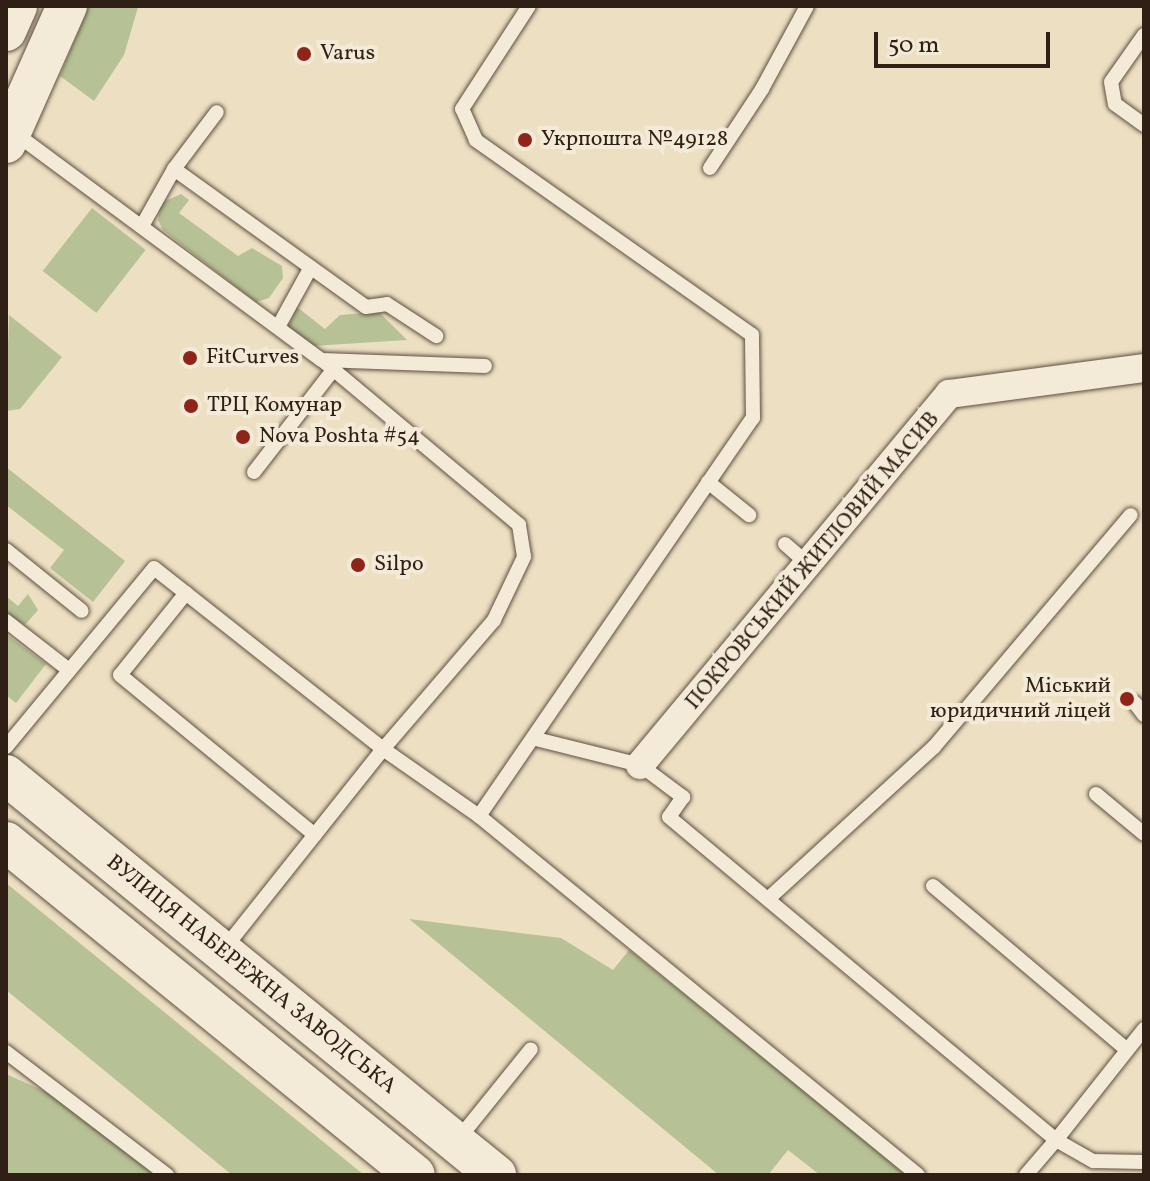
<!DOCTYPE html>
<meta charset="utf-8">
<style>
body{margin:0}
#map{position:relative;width:1150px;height:1181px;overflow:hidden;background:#ecdfc2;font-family:Vollkorn,serif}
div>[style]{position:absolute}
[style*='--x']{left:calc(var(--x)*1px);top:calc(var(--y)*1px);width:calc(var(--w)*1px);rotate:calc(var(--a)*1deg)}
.green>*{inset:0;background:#b6c295;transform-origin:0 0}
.roads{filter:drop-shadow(0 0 2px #5f4f40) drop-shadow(0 0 2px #5f4f40)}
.lane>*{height:14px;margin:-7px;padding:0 7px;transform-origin:7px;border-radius:7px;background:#f3ead7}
.street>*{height:28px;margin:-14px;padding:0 14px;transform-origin:14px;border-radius:14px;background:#f3ead7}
.secondary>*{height:40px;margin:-20px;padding:0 20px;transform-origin:20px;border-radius:20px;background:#f3ead7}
.dots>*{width:22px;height:22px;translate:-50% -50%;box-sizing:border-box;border:4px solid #f3ead7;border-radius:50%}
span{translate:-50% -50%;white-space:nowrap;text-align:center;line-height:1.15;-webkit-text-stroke:8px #f3ead7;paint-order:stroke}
.poi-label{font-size:22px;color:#301f15}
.left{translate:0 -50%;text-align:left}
.right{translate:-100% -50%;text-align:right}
.street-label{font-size:22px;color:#301f15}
.frame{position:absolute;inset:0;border:8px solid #301f15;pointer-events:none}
.scale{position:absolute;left:874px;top:32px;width:176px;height:36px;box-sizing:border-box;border:4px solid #301f15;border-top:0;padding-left:10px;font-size:24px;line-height:28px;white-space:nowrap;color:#301f15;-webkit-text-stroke:6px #f3ead7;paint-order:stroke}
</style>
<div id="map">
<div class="green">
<div style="clip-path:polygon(89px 6px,138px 7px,124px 55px,94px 101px,60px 76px)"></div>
<div style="clip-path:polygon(181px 194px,189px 200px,179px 213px,238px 256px,252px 248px,282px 266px,283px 278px,269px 298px,256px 302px,163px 230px,158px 220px,161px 203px)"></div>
<div style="left:92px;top:208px;width:68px;height:80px;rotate:38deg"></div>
<div style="clip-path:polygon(297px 307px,325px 329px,340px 315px,379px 312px,407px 340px,312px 346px,288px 327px)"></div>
<div style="clip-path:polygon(9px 315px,62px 357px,20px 409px,6px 411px)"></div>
<div style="clip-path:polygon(6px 467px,125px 561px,93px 602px,50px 568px,64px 550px,6px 505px)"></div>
<div style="clip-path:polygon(28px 594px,38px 610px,25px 625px,6px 613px,6px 596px,18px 606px)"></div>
<div style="clip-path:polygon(6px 634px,46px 664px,16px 703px,6px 695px)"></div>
<div style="clip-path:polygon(6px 883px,364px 1175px,232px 1175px,6px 990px)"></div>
<div style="clip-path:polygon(409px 919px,561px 938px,613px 970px,629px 950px,908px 1175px,820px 1175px,788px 1150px,768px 1175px,719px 1175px)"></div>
<div style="clip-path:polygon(6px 1074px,64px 1100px,158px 1175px,6px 1175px)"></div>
</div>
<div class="roads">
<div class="lane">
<div style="--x:1144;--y:35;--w:57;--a:125.1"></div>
<div style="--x:1111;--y:82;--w:22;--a:80"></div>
<div style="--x:1115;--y:104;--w:36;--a:36"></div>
<div style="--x:12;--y:131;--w:385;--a:36.5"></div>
<div style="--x:322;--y:360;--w:257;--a:39.9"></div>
<div style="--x:519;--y:525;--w:32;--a:81"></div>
<div style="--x:524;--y:557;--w:70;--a:115.5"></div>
<div style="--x:494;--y:620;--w:170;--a:130.7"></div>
<div style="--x:383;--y:749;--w:257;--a:128.5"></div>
<div style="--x:710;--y:168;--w:95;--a:-56.6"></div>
<div style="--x:762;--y:89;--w:94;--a:-61.5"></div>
<div style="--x:174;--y:169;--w:236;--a:35.7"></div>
<div style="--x:366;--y:307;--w:21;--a:-8"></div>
<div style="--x:387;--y:304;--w:59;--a:33.1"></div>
<div style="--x:142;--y:226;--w:65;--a:-60.7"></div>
<div style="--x:174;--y:169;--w:71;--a:-53"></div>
<div style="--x:278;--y:327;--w:68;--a:-61.2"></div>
<div style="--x:322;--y:360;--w:163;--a:2.1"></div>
<div style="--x:254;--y:472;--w:129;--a:-52.2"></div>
<div style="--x:708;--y:482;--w:53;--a:38.8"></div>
<div style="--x:785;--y:544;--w:33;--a:41"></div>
<div style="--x:6;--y:550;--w:97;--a:38.8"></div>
<div style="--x:186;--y:593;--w:105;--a:128.8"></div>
<div style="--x:120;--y:675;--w:252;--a:39.4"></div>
<div style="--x:6;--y:621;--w:80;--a:37.9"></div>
<div style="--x:1135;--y:703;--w:15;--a:53"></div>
<div style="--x:536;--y:739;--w:107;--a:14"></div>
<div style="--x:640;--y:765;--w:54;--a:36.7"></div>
<div style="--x:683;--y:797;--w:24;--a:125"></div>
<div style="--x:669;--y:817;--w:504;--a:39.85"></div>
<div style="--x:1056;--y:1140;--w:46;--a:130.6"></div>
<div style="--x:6;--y:747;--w:232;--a:-50.4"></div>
<div style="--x:154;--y:568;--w:292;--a:38.3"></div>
<div style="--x:383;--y:749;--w:117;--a:34.9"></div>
<div style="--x:479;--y:816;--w:567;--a:39.28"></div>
<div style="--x:1096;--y:794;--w:62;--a:39.8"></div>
<div style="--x:479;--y:816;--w:483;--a:-55.5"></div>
<div style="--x:753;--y:418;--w:83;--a:-90.7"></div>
<div style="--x:752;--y:335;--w:338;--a:-144.8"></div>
<div style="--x:476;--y:140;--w:34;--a:-114"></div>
<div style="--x:462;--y:109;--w:123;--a:-57"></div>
<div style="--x:933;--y:886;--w:254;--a:40.2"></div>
<div style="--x:768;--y:899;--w:225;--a:-42.5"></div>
<div style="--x:934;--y:747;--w:304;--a:-49.7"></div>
<div style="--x:1144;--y:1029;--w:142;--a:128.4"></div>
<div style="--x:1056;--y:1140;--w:43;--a:29.6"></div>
<div style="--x:1093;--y:1161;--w:51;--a:1.1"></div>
<div style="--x:6;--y:1052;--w:203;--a:37.4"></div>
<div style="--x:456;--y:1142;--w:119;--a:-51.1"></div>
</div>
<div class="street">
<div style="--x:640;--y:765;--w:483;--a:-50.2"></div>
<div style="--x:949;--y:394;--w:197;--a:-7.6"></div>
</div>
<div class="secondary">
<div style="--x:6;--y:31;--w:27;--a:-66"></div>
<div style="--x:6;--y:143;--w:150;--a:-66"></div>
<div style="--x:6;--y:775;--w:633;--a:39.23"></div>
<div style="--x:6;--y:842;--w:527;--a:39.15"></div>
</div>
</div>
<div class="dots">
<div style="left:304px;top:54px;background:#8f2418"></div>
<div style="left:525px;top:140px;background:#8f2418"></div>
<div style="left:190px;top:358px;background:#8f2418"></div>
<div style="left:191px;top:406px;background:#8f2418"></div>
<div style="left:243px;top:437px;background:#8f2418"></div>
<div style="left:358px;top:565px;background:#8f2418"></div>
<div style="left:1127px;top:699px;background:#8f2418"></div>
</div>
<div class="poi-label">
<span class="left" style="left:320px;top:54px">Varus</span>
<span class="left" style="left:541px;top:140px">Укрпошта №49128</span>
<span class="left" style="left:206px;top:358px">FitCurves</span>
<span class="left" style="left:207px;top:406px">ТРЦ Комунар</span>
<span class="left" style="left:259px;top:437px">Nova Poshta #54</span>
<span class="left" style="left:374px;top:565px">Silpo</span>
<span class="right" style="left:1111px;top:699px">Міський<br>юридичний ліцей</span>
</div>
<div class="street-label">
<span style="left:813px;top:561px;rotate:-50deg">ПОКРОВСЬКИЙ ЖИТЛОВИЙ МАСИВ</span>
<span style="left:251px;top:975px;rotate:39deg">ВУЛИЦЯ НАБЕРЕЖНА ЗАВОДСЬКА</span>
</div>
<div class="frame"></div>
<div class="scale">50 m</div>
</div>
